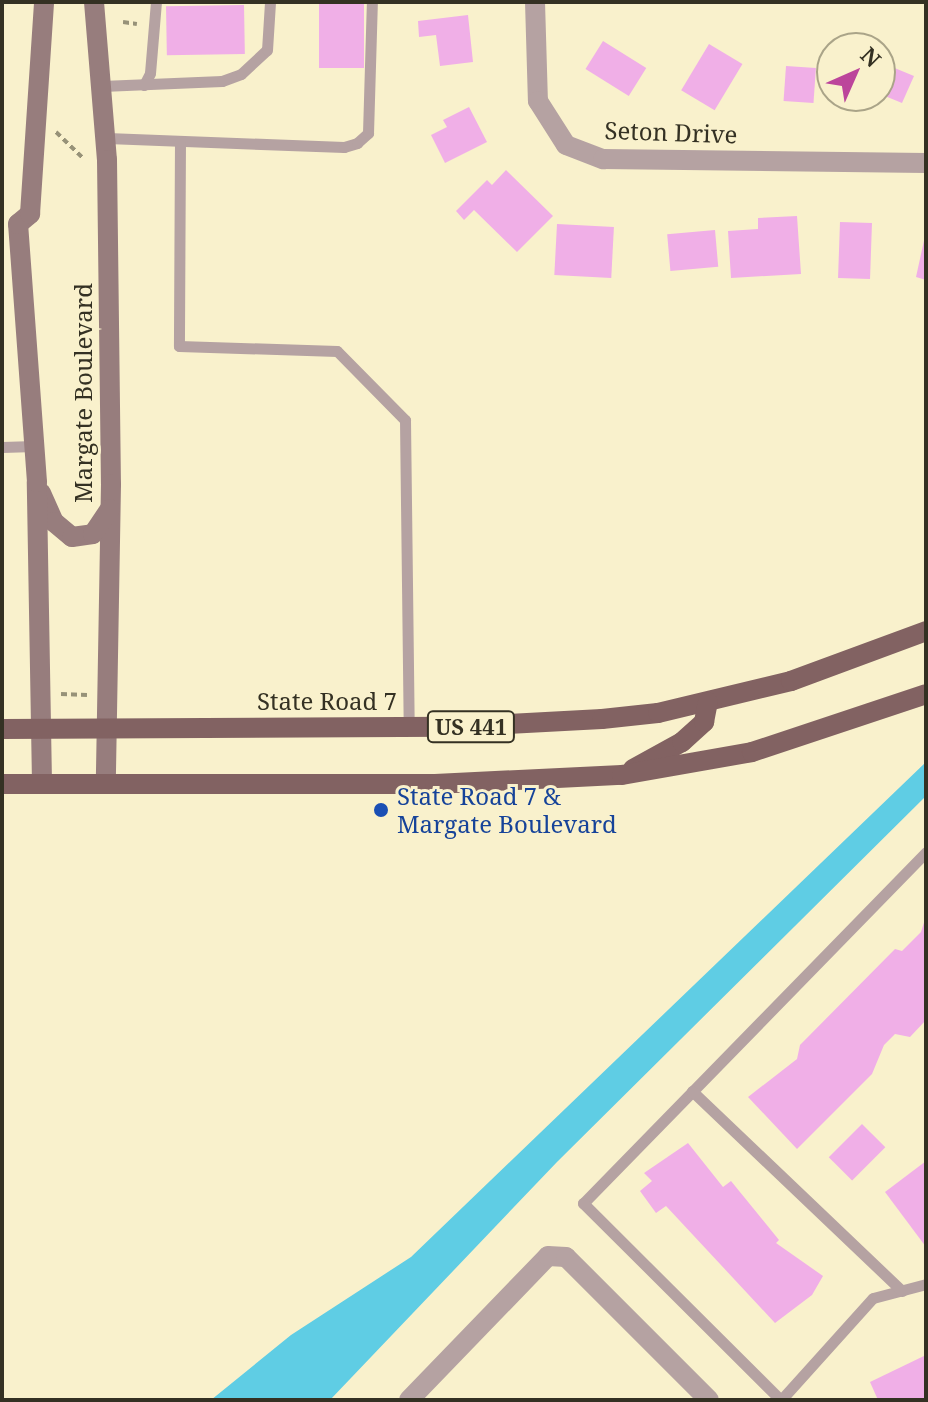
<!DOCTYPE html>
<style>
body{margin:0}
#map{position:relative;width:928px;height:1402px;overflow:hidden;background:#f9f1cc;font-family:"Noto Serif",serif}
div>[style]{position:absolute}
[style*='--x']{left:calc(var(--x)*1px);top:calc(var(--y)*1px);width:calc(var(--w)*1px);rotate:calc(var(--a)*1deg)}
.water>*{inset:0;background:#5fcde4}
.building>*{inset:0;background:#f0afe7;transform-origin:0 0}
.path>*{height:4px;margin-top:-2px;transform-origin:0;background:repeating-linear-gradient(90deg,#979278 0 6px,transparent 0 10px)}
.lane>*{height:11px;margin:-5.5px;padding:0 5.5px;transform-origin:5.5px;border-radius:5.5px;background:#b5a2a2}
.street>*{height:20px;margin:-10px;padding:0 10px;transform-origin:10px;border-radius:10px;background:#b5a2a2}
.secondary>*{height:20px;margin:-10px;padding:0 10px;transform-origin:10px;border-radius:10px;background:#977d7d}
.primary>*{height:20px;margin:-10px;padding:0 10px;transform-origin:10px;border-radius:10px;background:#826262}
.dots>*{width:22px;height:22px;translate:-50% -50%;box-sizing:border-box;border:4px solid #f9f1cc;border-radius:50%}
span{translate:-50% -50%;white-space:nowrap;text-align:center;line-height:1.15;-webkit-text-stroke:6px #f9f1cc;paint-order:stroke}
.shield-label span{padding:2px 6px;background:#f9f1cc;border:2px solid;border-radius:6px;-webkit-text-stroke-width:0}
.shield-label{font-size:22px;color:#343123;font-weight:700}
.street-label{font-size:24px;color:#343123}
.transit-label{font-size:24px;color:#164399}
.left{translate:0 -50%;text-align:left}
.frame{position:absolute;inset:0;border:4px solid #343123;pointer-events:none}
.north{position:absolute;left:816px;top:32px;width:80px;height:80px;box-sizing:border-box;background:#f9f1cc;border:2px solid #aaa488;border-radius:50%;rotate:45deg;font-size:22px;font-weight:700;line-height:32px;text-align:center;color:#343123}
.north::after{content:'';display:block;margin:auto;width:28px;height:36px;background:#bc459b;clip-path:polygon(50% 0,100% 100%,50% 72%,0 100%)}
</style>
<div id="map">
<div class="water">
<div style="clip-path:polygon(926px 762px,926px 796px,557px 1162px,330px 1400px,211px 1400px,291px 1335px,411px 1257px)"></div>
</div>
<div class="building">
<div style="left:319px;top:2px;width:45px;height:66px"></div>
<div style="left:244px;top:5px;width:49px;height:78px;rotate:89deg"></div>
<div style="clip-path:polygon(468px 15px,473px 62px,440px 66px,436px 35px,419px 37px,418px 21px)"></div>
<div style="left:603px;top:41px;width:51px;height:33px;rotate:32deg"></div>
<div style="left:709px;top:44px;width:39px;height:54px;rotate:31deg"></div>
<div style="clip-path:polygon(880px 62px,914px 76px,902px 103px,880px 94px)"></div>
<div style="left:786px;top:66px;width:30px;height:35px;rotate:4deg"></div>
<div style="clip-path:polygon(469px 107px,487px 142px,445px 163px,431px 135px,447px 127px,443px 120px)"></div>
<div style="clip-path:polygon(506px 170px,553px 216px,517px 252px,474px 210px,464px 220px,456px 211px,487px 180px,492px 185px)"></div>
<div style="clip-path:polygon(797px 216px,801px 274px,731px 278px,728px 231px,758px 229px,758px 218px)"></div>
<div style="left:840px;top:222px;width:32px;height:56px;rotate:2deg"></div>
<div style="left:557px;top:224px;width:57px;height:51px;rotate:3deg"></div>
<div style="left:715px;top:230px;width:37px;height:48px;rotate:85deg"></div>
<div style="clip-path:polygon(925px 236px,926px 237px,926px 280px,916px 277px)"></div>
<div style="clip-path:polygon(926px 916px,926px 1020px,910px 1037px,895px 1034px,884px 1045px,872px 1074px,797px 1149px,748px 1097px,797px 1059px,800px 1045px,895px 949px,902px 951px,921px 932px)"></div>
<div style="left:862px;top:1124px;width:33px;height:47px;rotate:45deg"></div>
<div style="clip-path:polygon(688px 1143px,723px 1187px,731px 1181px,779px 1240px,776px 1243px,823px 1276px,812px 1295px,775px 1323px,666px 1206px,656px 1213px,640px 1191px,652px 1181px,644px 1173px)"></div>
<div style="clip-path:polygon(926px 1161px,926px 1247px,885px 1192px)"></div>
<div style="clip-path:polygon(926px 1355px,926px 1400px,878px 1400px,870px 1382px)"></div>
</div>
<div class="path">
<div style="--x:123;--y:22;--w:14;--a:8"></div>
<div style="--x:56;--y:132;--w:37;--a:44"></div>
<div style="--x:61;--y:694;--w:26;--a:2"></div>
</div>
<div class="lane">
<div style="--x:144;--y:85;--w:13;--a:-63"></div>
<div style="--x:150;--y:73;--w:71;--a:-85.2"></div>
<div style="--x:102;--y:86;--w:120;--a:-2.4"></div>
<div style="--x:222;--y:81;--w:20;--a:-20"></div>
<div style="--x:241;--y:74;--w:35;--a:-43"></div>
<div style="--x:267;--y:50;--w:48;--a:-86.4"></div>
<div style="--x:107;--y:138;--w:237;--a:2.2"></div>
<div style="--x:344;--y:147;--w:14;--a:-17"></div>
<div style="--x:357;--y:143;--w:15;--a:-42"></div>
<div style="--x:368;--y:133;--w:131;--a:-88.3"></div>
<div style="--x:180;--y:141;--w:205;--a:90.3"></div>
<div style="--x:179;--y:346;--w:158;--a:1.8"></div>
<div style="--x:337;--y:351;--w:97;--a:45.4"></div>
<div style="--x:405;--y:420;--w:307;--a:89.3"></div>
<div style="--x:2;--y:447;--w:32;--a:-2"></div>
<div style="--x:926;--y:852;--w:491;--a:134.3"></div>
<div style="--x:583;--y:1203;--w:279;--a:44.9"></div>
<div style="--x:781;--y:1400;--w:137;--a:-48"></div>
<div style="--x:873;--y:1298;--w:55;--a:-14.8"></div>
<div style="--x:692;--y:1091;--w:290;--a:43.6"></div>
</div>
<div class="street">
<div style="--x:535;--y:2;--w:99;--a:88.3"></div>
<div style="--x:538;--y:101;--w:52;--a:57.5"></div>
<div style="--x:566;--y:145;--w:40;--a:21"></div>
<div style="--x:603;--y:159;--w:323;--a:0.7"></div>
<div style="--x:409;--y:1400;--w:200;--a:-46"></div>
<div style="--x:548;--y:1256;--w:18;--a:3"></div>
<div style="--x:566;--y:1257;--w:202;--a:45"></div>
</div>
<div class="secondary">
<div style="--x:94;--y:2;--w:159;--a:85.3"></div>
<div style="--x:107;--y:160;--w:324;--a:89.3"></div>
<div style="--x:111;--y:484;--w:299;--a:91"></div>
<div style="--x:41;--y:493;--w:32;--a:66"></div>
<div style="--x:54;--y:522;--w:23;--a:40"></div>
<div style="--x:72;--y:537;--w:21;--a:-8"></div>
<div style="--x:93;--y:534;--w:30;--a:-56"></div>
<div style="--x:42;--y:783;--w:301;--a:-91"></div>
<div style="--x:37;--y:482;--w:259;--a:-94.2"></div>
<div style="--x:18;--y:224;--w:16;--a:-40"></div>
<div style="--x:30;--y:214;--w:212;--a:-86.2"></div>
</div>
<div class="primary">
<div style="--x:2;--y:729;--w:448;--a:-0.3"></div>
<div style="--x:450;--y:727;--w:152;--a:-3"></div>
<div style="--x:602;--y:719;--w:56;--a:-6.1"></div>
<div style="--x:658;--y:713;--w:137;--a:-13.5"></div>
<div style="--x:791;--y:681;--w:144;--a:-20.3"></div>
<div style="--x:633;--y:769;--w:56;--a:-28.9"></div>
<div style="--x:682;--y:742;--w:30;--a:-42"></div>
<div style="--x:704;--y:722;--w:20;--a:-79"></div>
<div style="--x:2;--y:784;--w:433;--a:0"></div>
<div style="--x:435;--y:784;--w:187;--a:-2.8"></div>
<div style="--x:622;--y:775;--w:132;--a:-10"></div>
<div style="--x:752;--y:752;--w:183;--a:-18.4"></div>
</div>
<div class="dots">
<div style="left:381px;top:810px;background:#1a4fb4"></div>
</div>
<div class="shield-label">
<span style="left:471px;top:727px">US 441</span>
</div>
<div class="street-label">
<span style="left:671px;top:132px;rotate:2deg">Seton Drive</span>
<span style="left:83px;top:393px;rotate:-90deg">Margate Boulevard</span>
<span style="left:327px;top:701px">State Road 7</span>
</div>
<div class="transit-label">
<span class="left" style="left:397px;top:810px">State Road 7 &amp;<br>Margate Boulevard</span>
</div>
<div class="frame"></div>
<div class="north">N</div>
</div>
